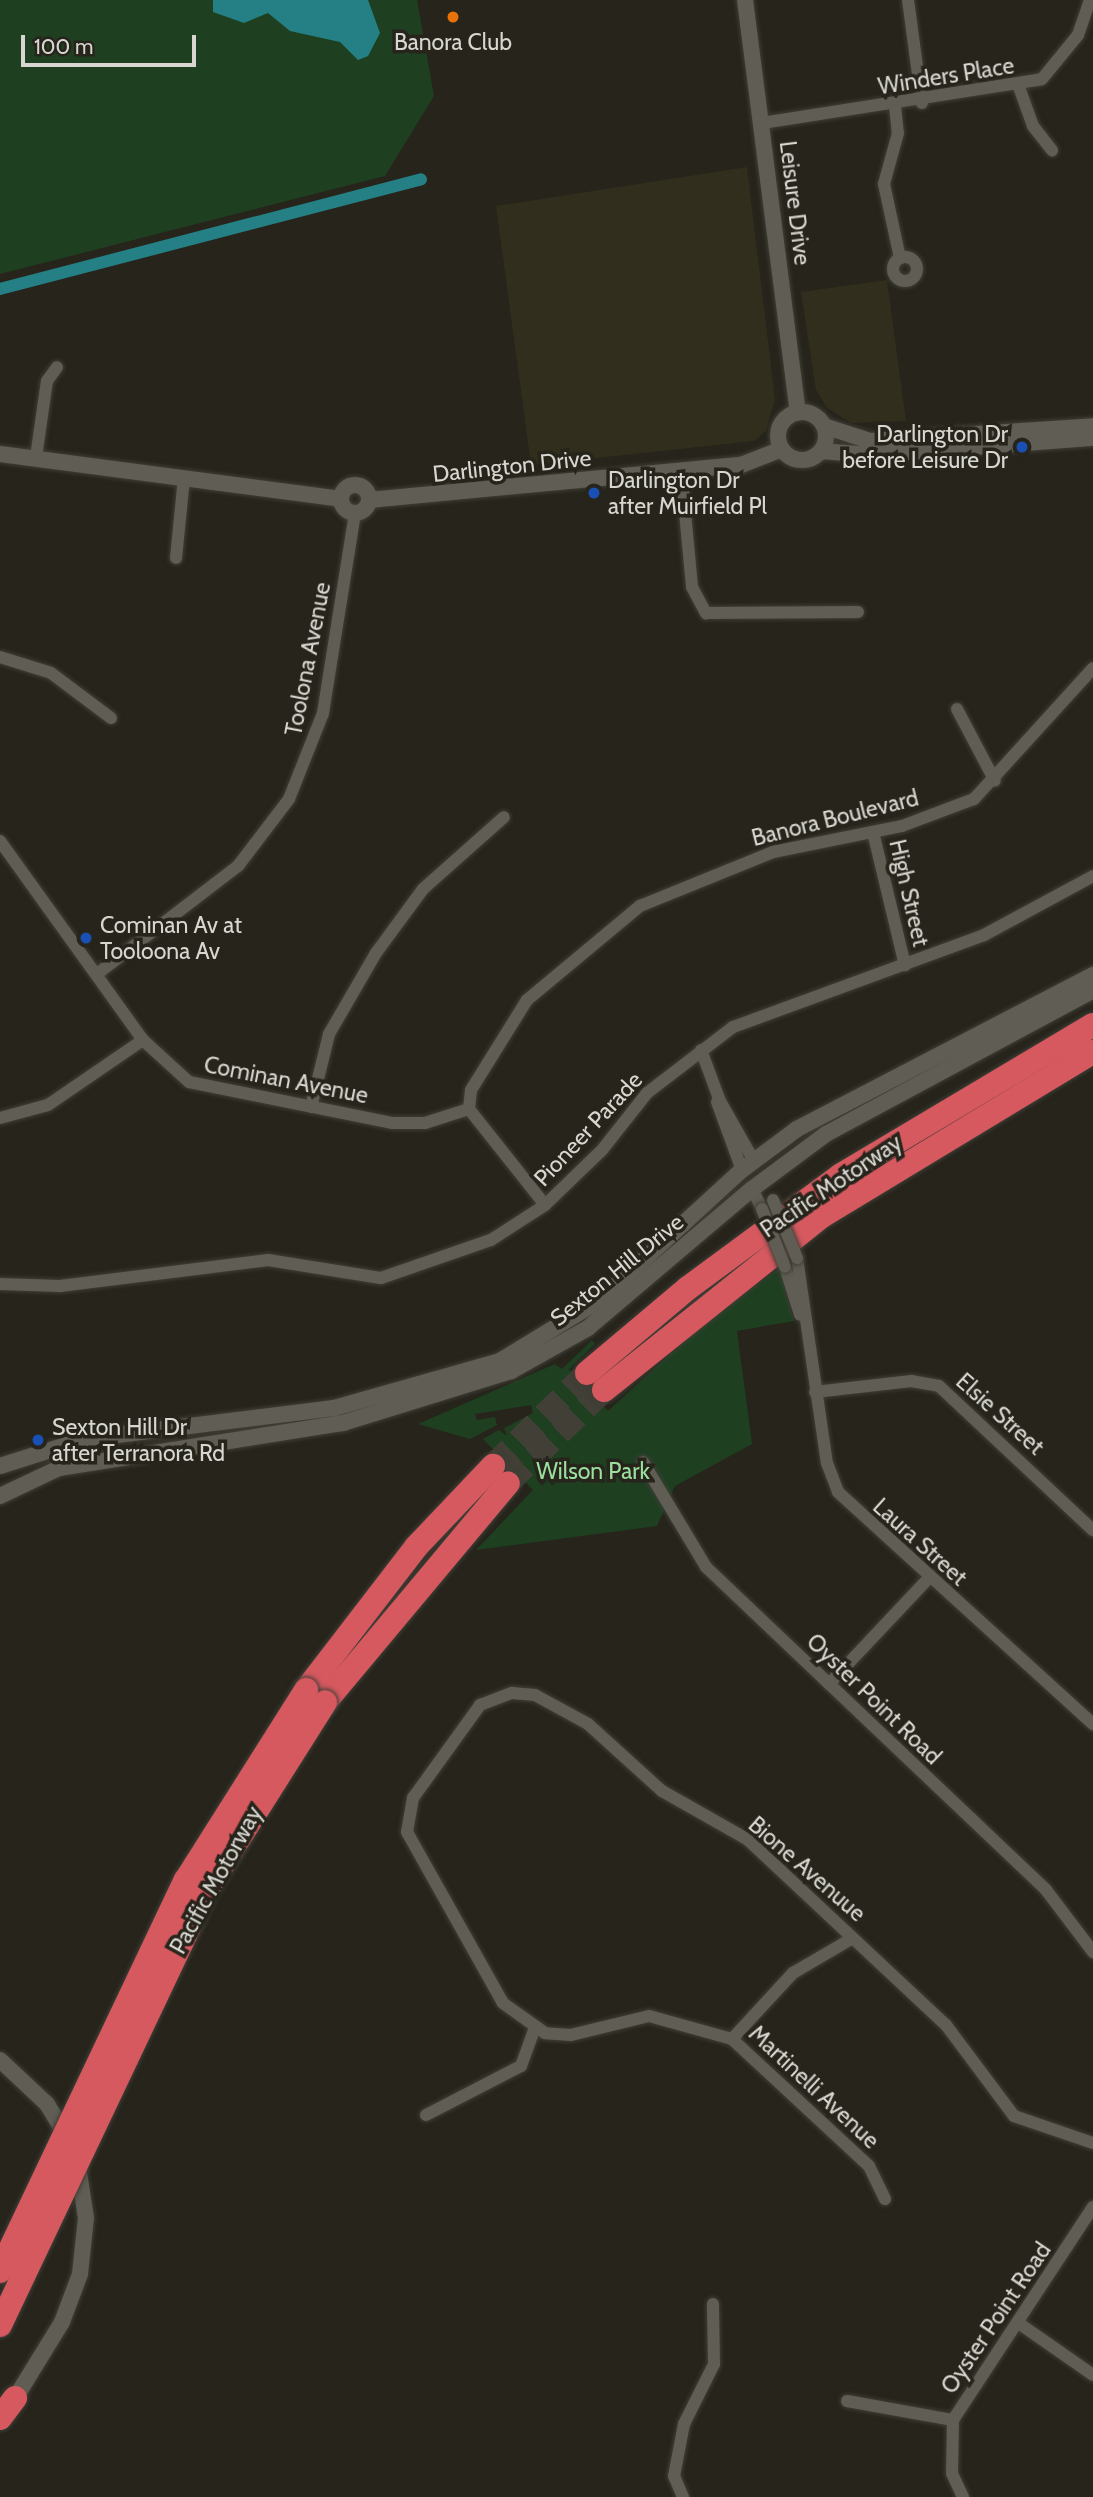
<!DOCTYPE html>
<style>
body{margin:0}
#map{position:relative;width:1093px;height:2497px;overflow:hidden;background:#26241b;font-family:Cabin,sans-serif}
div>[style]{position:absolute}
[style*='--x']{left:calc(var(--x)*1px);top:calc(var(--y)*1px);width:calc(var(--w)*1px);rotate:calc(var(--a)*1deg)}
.built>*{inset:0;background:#312e1e}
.green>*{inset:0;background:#1e4021}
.water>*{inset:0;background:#258086}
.canal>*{height:12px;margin:-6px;padding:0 6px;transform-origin:6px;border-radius:6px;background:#258086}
.motorway-tunnel>*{height:24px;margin-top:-12px;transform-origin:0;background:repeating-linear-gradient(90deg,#413f36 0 24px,transparent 0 36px)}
.roads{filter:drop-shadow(0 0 2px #3f3e36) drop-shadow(0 0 2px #3f3e36)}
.minor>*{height:12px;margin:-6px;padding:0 6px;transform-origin:6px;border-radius:6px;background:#605e54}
.minor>.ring{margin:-6px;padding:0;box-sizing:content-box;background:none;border:12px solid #605e54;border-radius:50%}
.tertiary>*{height:16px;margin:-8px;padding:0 8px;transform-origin:8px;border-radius:8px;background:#605e54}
.tertiary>.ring{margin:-8px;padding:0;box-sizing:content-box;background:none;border:16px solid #605e54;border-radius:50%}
.motorway>*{height:24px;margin:-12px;padding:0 12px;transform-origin:12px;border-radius:12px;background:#d5595f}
.bridges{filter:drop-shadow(0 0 2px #3f3e36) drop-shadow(0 0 2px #3f3e36)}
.minor-bridge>*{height:12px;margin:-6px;padding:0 6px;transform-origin:6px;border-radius:6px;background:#605e54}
.motorway-bridge>*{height:24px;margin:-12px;padding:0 12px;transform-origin:12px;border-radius:12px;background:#d5595f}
.dots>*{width:19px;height:19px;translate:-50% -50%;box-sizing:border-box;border:4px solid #26241b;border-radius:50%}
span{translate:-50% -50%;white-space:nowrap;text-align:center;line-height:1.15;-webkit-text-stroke:7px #26241b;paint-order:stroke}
.poi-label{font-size:23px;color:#d7d6d0}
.right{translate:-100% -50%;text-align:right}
.left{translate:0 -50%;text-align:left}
.street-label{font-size:23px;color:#d7d6d0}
.park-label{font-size:23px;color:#9bdf9f}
.scale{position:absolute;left:21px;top:35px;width:175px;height:32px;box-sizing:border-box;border:4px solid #d7d6d0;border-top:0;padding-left:9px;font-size:21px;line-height:24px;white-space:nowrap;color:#d7d6d0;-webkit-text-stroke:5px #26241b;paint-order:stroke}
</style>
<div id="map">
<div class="built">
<div style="clip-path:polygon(747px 167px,775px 400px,766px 431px,754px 441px,531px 465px,496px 206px)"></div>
<div style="clip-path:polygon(887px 280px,906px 421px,851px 423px,827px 408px,816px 390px,801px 292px)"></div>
</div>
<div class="green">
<div style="clip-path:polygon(0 0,417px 0,434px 96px,385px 176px,0 274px)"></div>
<div style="clip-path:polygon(779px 1268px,794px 1321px,737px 1331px,752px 1444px,675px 1486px,657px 1526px,476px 1550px,533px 1490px,483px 1439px,499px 1430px,507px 1436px,504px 1428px,533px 1413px,531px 1405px,475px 1414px,477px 1420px,495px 1417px,497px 1425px,470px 1439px,418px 1424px,555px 1364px,562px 1369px,592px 1340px,595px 1344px,569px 1369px,608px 1411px,695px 1331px)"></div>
</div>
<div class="water">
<div style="clip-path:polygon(213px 0,368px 0,380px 33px,368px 56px,358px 60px,340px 42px,290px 31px,268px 13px,244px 23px,213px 12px)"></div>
</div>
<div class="canal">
<div style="--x:0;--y:289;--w:435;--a:-14.6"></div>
</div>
<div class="motorway-tunnel">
<div style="--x:493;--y:1466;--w:132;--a:-44.7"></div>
<div style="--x:508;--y:1483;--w:134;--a:-44.1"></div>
</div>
<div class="roads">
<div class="minor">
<div style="--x:908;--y:0;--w:104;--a:82.3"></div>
<div style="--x:1019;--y:87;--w:41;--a:70.3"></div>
<div style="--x:1033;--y:126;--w:31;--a:52"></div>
<div style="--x:895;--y:106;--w:27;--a:84"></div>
<div style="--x:898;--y:133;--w:53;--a:105.4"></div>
<div style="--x:884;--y:184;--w:76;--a:77.8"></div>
<div style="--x:762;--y:123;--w:283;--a:-8.9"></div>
<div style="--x:1042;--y:79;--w:57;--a:-50.7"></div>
<div style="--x:1078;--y:35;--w:37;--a:-71"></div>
<div class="ring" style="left:893px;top:257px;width:12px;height:12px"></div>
<div style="--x:36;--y:457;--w:77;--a:-81.8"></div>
<div style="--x:47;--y:381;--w:17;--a:-54"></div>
<div style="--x:681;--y:470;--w:118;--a:84.6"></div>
<div style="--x:692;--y:587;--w:30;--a:62"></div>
<div style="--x:706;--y:613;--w:152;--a:-0.4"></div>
<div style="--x:176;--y:558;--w:80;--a:-84.3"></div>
<div style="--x:0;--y:657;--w:53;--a:17.4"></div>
<div style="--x:51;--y:673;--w:75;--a:36.9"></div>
<div style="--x:957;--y:709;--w:81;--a:62.2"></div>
<div style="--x:873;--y:832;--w:137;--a:76.5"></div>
<div style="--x:0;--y:841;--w:245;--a:54.3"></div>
<div style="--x:143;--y:1040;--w:62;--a:42.4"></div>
<div style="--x:189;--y:1082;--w:208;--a:11.4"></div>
<div style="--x:393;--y:1123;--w:32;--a:0"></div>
<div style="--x:425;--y:1123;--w:46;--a:-17.7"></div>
<div style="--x:97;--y:974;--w:178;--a:-37.5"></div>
<div style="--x:238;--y:866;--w:84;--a:-52.7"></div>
<div style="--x:289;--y:799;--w:92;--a:-68.4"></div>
<div style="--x:323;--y:713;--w:203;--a:-80.9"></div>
<div style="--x:701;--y:1050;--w:54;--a:69.6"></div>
<div style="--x:720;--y:1101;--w:69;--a:60.5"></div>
<div style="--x:717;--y:1102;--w:72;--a:69.8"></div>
<div style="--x:311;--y:1107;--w:75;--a:-76.1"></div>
<div style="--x:329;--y:1034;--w:94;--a:-59.9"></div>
<div style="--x:376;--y:953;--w:79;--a:-53.7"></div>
<div style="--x:423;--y:889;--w:108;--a:-41.6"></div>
<div style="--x:469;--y:1109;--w:19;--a:-84"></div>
<div style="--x:471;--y:1090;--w:106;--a:-58.1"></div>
<div style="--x:527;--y:1000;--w:147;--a:-39.8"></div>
<div style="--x:640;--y:906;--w:144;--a:-22.1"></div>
<div style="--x:773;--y:852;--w:132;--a:-11.4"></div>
<div style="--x:902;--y:826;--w:77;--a:-20.6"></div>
<div style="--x:974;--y:799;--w:177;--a:-47.7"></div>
<div style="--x:469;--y:1109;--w:122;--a:51.6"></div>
<div style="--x:0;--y:1118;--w:50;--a:-15.2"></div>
<div style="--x:48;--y:1105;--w:115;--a:-34.4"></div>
<div style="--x:752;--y:1189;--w:22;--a:63"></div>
<div style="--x:797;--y:1258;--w:207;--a:81.7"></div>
<div style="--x:827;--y:1463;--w:31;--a:69"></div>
<div style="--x:838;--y:1492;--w:345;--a:42.3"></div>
<div style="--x:785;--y:1267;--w:50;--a:72.6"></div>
<div style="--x:0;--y:1284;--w:60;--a:1.9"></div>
<div style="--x:60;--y:1286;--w:210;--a:-7.1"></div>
<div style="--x:268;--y:1260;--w:114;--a:9.1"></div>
<div style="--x:381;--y:1278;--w:116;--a:-19.1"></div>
<div style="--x:491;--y:1240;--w:64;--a:-32.9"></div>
<div style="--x:545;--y:1205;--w:79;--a:-44"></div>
<div style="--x:602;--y:1150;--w:73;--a:-51.7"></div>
<div style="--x:647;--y:1093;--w:108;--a:-37.5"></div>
<div style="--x:733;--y:1027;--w:267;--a:-20.1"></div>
<div style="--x:984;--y:935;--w:124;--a:-28.4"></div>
<div style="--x:815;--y:1392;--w:97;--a:-6.5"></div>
<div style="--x:911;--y:1381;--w:28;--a:10"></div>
<div style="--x:939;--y:1386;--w:211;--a:43.1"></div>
<div style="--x:643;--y:1462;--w:122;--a:59"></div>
<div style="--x:706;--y:1567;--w:469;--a:43.5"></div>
<div style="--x:1046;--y:1890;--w:78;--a:52.8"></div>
<div style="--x:829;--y:1684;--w:144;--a:-46.7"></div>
<div style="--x:732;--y:2039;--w:90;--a:-47.3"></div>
<div style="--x:793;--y:1973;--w:69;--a:-30.3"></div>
<div style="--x:426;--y:2115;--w:107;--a:-27.3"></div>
<div style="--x:521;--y:2066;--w:37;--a:-70"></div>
<div style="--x:885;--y:2199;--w:37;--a:-116"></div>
<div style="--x:869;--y:2166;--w:187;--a:-137.2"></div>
<div style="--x:732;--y:2039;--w:86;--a:-164.5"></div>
<div style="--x:649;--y:2016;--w:80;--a:166.3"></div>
<div style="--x:571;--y:2035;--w:26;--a:-176"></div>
<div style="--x:545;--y:2033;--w:52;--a:-144.5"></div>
<div style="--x:503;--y:2003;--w:196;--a:-119.3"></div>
<div style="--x:407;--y:1832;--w:35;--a:-80"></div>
<div style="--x:413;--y:1798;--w:115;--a:-54.2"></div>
<div style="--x:480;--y:1705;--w:34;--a:-21"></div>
<div style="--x:512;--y:1693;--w:23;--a:5"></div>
<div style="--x:535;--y:1695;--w:60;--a:28.7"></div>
<div style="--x:588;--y:1724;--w:100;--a:42.2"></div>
<div style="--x:662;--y:1791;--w:98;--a:29.5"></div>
<div style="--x:747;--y:1839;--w:272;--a:43.1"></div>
<div style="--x:946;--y:2025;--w:114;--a:53.2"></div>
<div style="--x:1014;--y:2116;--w:83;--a:18.9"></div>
<div style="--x:1020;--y:2324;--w:89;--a:34.9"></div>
<div style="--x:847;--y:2401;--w:108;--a:10.2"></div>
<div style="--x:683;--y:2497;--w:23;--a:-113"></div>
<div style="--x:674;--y:2476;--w:53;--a:-79.1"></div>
<div style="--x:684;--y:2424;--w:67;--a:-63.4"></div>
<div style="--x:714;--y:2364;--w:60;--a:-91"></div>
<div style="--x:963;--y:2497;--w:26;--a:-115"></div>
<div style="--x:952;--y:2473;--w:53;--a:-88.9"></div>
<div style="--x:953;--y:2420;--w:255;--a:-56.7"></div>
</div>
<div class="tertiary">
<div style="--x:745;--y:0;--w:416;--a:82.7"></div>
<div class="ring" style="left:778px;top:412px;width:32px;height:32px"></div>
<div style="--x:824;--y:426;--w:48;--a:18.1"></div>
<div style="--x:870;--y:441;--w:224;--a:-3.8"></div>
<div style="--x:821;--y:451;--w:49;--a:4.7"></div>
<div style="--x:870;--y:455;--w:224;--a:-4.4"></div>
<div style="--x:0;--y:454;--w:344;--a:7.5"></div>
<div class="ring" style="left:341px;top:485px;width:12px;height:12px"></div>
<div style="--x:369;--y:500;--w:374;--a:-5.4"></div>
<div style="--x:741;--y:465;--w:44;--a:-21.3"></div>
<div style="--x:0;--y:1466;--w:89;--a:-17.6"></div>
<div style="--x:85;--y:1439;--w:251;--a:-7.1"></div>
<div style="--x:334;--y:1408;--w:173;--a:-15.8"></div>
<div style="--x:500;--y:1361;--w:117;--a:-31.4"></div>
<div style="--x:600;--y:1300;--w:193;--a:-42.5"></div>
<div style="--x:742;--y:1170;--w:69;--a:-36.7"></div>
<div style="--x:797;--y:1129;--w:334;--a:-27.5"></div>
<div style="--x:0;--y:1496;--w:65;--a:-25.4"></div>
<div style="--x:59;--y:1468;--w:288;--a:-9"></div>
<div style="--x:343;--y:1423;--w:176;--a:-17.2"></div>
<div style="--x:511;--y:1371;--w:88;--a:-29.2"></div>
<div style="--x:588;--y:1328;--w:215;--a:-40.3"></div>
<div style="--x:752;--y:1189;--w:92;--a:-36.6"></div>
<div style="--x:826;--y:1134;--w:303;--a:-28.3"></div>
<div style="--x:0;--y:2060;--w:64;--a:43.1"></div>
<div style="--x:47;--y:2104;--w:41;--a:59"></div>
<div style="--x:11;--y:2405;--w:97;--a:-58.4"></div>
<div style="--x:62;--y:2322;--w:51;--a:-69.4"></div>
<div style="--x:80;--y:2274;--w:56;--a:-83.9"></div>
<div style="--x:86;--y:2218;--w:59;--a:-98.8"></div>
</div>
<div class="motorway">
<div style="--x:587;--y:1373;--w:132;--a:-40.1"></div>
<div style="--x:688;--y:1288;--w:190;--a:-36.4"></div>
<div style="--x:841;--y:1175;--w:293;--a:-30.8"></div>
<div style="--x:604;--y:1390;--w:279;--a:-38.6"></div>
<div style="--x:822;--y:1216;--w:317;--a:-31.2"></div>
<div style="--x:306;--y:1690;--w:180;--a:-52.4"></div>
<div style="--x:416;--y:1547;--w:112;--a:-46.5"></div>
<div style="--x:325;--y:1702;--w:285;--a:-50.1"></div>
<div style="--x:0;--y:2418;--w:25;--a:-53"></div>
</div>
</div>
<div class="bridges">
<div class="minor-bridge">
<div style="--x:773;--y:1200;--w:63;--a:67.5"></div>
<div style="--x:762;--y:1209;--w:62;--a:68.4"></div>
</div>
<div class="motorway-bridge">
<div style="--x:0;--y:2271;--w:433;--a:-64.6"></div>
<div style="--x:186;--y:1880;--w:225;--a:-57.7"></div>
<div style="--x:0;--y:2325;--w:483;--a:-64.6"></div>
<div style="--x:207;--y:1889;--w:221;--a:-57.7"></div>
</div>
</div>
<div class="dots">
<div style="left:453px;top:17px;background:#e8710a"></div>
<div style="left:1022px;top:447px;background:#1a4fb4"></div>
<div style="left:594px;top:493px;background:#1a4fb4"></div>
<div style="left:86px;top:938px;background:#1a4fb4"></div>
<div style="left:38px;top:1440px;background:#1a4fb4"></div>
</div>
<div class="poi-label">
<span style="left:453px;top:42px">Banora Club</span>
<span class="right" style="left:1008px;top:447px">Darlington Dr<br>before Leisure Dr</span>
<span class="left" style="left:608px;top:493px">Darlington Dr<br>after Muirfield Pl</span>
<span class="left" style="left:100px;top:938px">Cominan Av at<br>Tooloona Av</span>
<span class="left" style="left:52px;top:1440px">Sexton Hill Dr<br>after Terranora Rd</span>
</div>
<div class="street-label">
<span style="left:946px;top:76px;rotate:-9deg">Winders Place</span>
<span style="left:795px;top:203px;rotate:83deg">Leisure Drive</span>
<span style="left:512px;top:466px;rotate:-6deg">Darlington Drive</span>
<span style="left:308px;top:659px;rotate:-79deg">Toolona Avenue</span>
<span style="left:835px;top:818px;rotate:-14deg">Banora Boulevard</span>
<span style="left:909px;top:893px;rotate:77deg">High Street</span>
<span style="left:286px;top:1080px;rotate:11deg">Cominan Avenue</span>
<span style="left:588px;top:1129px;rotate:-47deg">Pioneer Parade</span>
<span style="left:831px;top:1186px;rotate:-34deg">Pacific Motorway</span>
<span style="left:617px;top:1270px;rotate:-39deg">Sexton Hill Drive</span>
<span style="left:1000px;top:1414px;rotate:42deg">Elsie Street</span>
<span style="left:920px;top:1542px;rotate:42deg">Laura Street</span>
<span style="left:874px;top:1699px;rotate:44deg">Oyster Point Road</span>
<span style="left:807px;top:1869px;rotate:41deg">Bione Avenuue</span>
<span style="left:216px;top:1880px;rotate:-61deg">Pacific Motorway</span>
<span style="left:814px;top:2087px;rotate:43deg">Martinelli Avenue</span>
<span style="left:996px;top:2318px;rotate:-56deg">Oyster Point Road</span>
</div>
<div class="park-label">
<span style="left:593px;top:1471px">Wilson Park</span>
</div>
<div class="scale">100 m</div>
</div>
